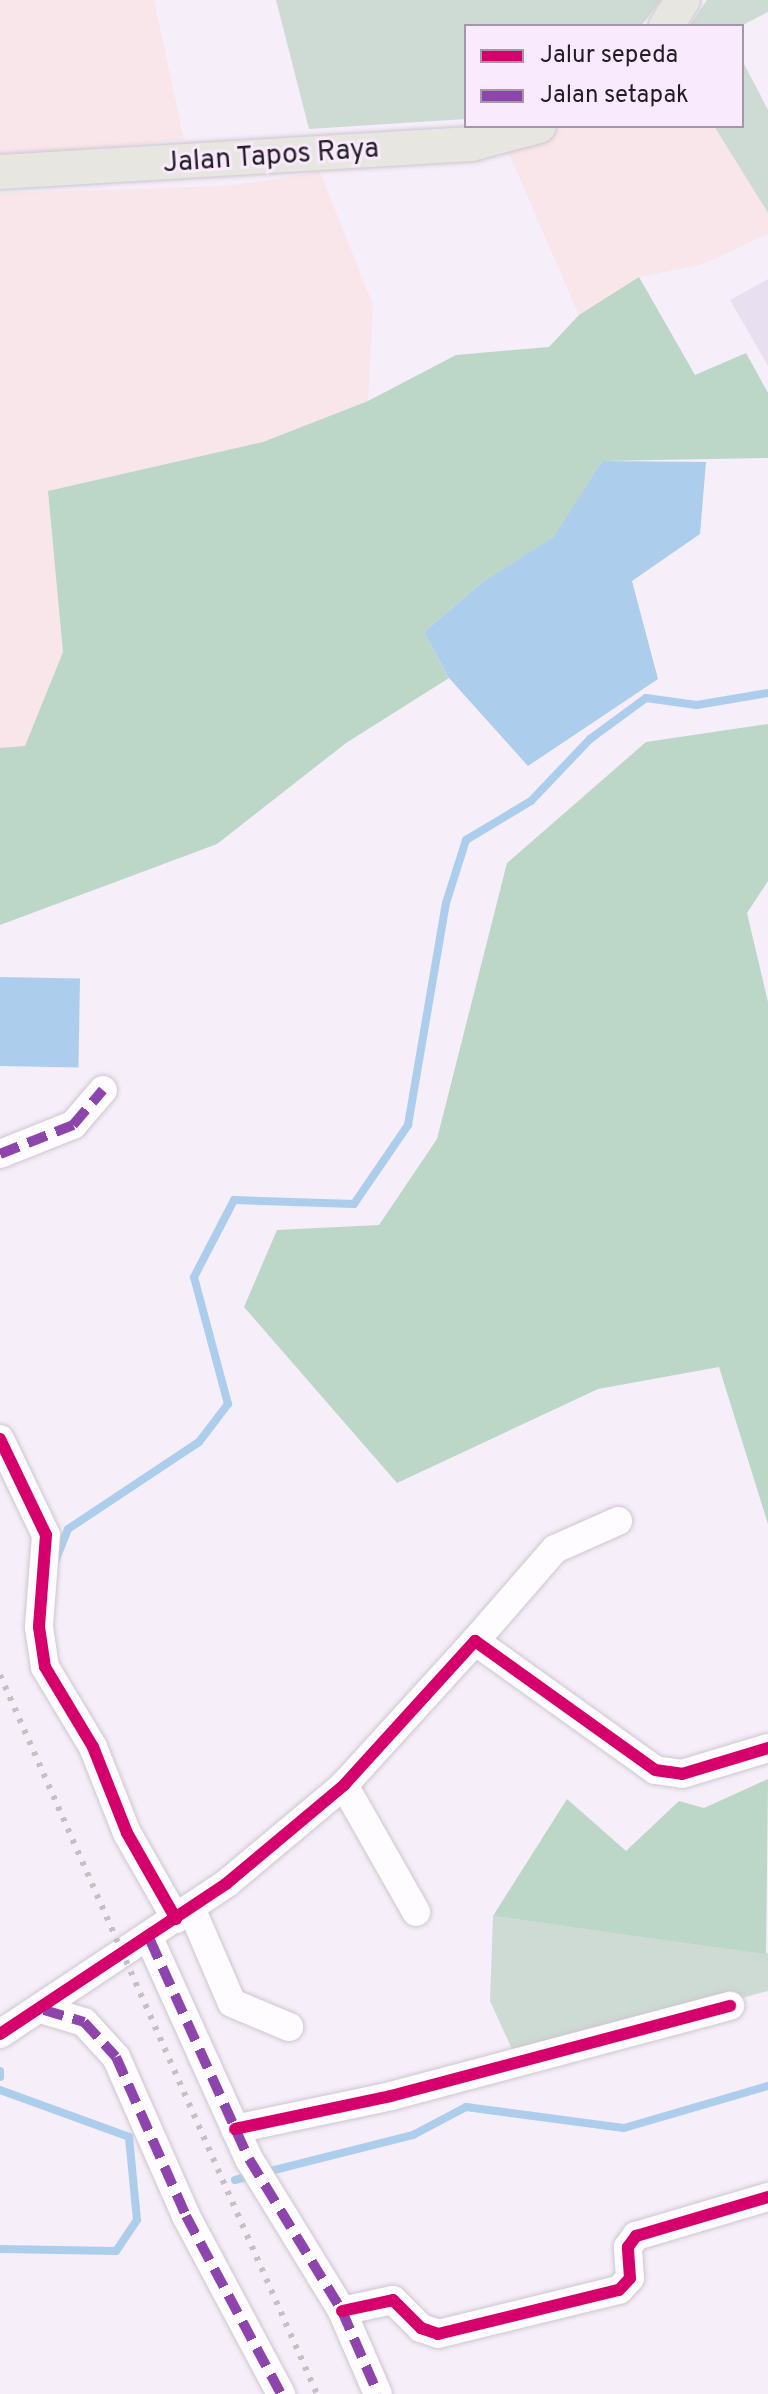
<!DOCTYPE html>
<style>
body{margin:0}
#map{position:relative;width:768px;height:2394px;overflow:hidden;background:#f6eef9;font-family:Overpass,sans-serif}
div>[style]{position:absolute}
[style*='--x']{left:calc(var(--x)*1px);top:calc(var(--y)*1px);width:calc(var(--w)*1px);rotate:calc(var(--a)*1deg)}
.industrial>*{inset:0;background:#f8e6ea}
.education>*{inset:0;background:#e8dff0}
.green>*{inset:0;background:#cddbd4}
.forest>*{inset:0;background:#bcd6c7}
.water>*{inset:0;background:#acceec;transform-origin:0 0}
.stream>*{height:8px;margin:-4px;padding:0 4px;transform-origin:4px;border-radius:4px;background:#acceec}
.roads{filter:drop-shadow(0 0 2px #cdc6cf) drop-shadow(0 0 2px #cdc6cf)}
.minor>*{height:28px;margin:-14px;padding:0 14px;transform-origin:14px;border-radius:14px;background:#fefcfe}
.major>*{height:34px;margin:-17px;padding:0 17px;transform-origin:17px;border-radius:17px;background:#e8e6e1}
.rail>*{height:6px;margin-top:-3px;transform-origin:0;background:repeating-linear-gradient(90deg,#c3c1c4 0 4px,transparent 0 12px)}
.quiet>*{height:10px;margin-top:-5px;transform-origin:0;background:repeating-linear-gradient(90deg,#8e44ad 0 20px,transparent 0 30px)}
.cycleway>*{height:12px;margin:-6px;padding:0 6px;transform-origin:6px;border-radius:6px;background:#d6006c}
span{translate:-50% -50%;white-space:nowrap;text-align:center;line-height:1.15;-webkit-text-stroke:6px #f9eafd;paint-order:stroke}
.street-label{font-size:28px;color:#221d24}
.legend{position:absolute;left:464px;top:24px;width:280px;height:104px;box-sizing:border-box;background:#f9eafd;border:2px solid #a398a6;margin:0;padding:10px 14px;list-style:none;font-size:24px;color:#221d24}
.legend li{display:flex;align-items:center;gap:16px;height:40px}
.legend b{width:40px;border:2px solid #a398a6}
</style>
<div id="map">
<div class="industrial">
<div style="clip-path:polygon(0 0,154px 0,184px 140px,0 156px)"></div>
<div style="clip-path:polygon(561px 126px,714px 126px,768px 213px,768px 234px,701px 265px,639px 277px,579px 315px,507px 149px)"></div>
<div style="clip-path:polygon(320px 172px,373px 305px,368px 401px,263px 442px,48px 491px,63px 652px,25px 747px,0 749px,0 193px,227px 186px)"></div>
</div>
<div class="education">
<div style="clip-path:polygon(768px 279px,768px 366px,730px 300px)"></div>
</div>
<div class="green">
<div style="clip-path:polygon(276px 0,661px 0,641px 26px,466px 26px,466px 119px,309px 129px)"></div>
<div style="clip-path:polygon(707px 0,768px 0,768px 12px,741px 26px,689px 26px)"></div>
<div style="clip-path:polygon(742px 60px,768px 110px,768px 213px,714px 126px,742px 126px)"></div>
<div style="clip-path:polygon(493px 1916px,768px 1953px,768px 1991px,516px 2058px,490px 2001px)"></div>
</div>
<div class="forest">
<div style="clip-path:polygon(639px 277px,695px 375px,746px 353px,768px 393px,768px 458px,602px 461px,555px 537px,485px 580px,424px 632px,449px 678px,346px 743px,217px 844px,0 925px,0 748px,25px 746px,63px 652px,48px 491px,263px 442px,368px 401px,456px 355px,549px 347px,579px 315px)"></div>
<div style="clip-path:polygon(768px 724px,768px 881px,747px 913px,768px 1002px,768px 1524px,719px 1367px,598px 1389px,397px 1483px,244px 1307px,277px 1230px,379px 1225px,437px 1139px,507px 863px,646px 742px)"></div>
<div style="clip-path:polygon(768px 1779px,766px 1954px,493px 1916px,567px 1799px,626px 1851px,679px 1801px,704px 1808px)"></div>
</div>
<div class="water">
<div style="clip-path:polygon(602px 461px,706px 462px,700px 534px,632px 581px,658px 679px,528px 766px,449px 678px,424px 632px,485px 580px,554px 537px)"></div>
<div style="left:0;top:977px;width:80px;height:89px;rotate:1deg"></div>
</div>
<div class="stream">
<div style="--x:56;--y:1559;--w:32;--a:-68"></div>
<div style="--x:68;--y:1529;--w:157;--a:-33.6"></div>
<div style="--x:199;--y:1442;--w:48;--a:-52.7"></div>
<div style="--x:228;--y:1404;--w:131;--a:-105"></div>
<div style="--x:194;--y:1277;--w:87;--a:-62.5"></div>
<div style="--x:234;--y:1200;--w:120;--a:1.9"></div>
<div style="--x:354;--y:1204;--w:96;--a:-55.6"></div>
<div style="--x:408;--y:1125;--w:225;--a:-80.3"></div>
<div style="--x:446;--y:903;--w:66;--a:-72.4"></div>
<div style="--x:466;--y:840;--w:76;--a:-31"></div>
<div style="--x:531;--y:801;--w:86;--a:-46.4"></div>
<div style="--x:590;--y:739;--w:69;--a:-36.2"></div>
<div style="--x:646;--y:698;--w:51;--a:7.8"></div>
<div style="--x:697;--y:705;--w:72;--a:-9.6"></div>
<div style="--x:0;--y:2071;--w:6;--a:90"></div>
<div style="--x:0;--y:2090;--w:137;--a:20"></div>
<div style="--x:129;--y:2137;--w:83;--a:84.5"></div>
<div style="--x:137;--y:2220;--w:37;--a:124"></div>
<div style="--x:116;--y:2251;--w:116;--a:-179"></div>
<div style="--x:235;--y:2180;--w:184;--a:-14.2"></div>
<div style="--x:413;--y:2135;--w:60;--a:-27.8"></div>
<div style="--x:466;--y:2107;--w:159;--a:7.6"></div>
<div style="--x:624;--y:2128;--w:150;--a:-16.3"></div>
</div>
<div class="roads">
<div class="minor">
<div style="--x:0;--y:1154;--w:79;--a:-21.7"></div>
<div style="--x:73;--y:1125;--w:46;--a:-49.4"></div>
<div style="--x:0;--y:1439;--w:106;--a:64.4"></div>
<div style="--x:46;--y:1535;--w:92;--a:94.4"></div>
<div style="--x:39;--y:1627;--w:40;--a:81.5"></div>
<div style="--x:45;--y:1667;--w:93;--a:59"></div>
<div style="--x:93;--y:1747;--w:92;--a:68.4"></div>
<div style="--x:127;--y:1833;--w:99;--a:60.3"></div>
<div style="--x:475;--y:1641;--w:122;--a:-49"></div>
<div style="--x:555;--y:1549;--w:69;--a:-24"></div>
<div style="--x:344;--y:1785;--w:146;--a:60.4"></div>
<div style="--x:191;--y:1908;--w:103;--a:66.7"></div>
<div style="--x:232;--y:2003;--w:62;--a:22.8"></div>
<div style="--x:150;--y:1940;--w:240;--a:65.7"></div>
<div style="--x:249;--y:2159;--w:178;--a:58.5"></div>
<div style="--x:342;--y:2311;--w:90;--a:66.6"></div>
<div style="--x:44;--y:2010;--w:42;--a:16.7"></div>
<div style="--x:84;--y:2022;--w:47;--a:47.6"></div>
<div style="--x:116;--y:2057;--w:174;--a:66.2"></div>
<div style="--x:186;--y:2216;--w:202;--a:61.9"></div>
<div style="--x:0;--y:2034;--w:273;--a:-33.6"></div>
<div style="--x:227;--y:1883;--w:153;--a:-39.9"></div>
<div style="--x:344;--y:1785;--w:195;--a:-47.7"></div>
<div style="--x:475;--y:1641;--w:221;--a:35.6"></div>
<div style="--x:655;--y:1770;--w:27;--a:8"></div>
<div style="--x:682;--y:1774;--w:90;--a:-16.8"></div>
<div style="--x:235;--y:2129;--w:159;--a:-11.9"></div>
<div style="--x:391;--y:2096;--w:351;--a:-14.9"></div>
<div style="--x:342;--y:2311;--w:52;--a:-12.2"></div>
<div style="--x:393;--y:2300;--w:40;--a:45"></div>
<div style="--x:421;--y:2328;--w:18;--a:19"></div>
<div style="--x:438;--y:2334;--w:186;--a:-13.7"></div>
<div style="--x:619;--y:2290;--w:16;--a:-47"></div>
<div style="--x:630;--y:2278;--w:31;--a:-94"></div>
<div style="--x:628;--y:2247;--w:14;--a:-54"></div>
<div style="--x:636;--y:2236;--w:138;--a:-16.5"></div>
</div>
<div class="major">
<div style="--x:666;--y:26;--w:31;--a:-57"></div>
<div style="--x:0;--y:172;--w:472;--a:-3.4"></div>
<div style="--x:471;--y:144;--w:70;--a:-14.8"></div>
</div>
</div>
<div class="rail">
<div style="--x:0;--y:1675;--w:786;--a:66.21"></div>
</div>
<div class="quiet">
<div style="--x:0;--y:1154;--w:79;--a:-21.7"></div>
<div style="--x:73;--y:1125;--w:46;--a:-49.4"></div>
<div style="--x:150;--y:1940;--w:240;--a:65.7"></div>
<div style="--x:249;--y:2159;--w:178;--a:58.5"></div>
<div style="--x:342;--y:2311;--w:90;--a:66.6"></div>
<div style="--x:44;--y:2010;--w:42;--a:16.7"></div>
<div style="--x:84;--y:2022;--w:47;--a:47.6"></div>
<div style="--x:116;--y:2057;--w:174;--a:66.2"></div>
<div style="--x:186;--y:2216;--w:202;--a:61.9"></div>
</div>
<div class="cycleway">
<div style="--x:0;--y:1439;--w:106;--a:64.4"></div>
<div style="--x:46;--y:1535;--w:92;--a:94.4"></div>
<div style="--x:39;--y:1627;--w:40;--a:81.5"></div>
<div style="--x:45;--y:1667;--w:93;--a:59"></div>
<div style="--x:93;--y:1747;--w:92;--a:68.4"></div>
<div style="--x:127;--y:1833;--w:99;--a:60.3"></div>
<div style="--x:0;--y:2034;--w:273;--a:-33.6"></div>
<div style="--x:227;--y:1883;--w:153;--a:-39.9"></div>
<div style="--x:344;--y:1785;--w:195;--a:-47.7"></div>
<div style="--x:475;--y:1641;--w:221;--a:35.6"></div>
<div style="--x:655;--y:1770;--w:27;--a:8"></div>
<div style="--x:682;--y:1774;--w:90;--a:-16.8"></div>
<div style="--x:235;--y:2129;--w:159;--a:-11.9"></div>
<div style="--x:391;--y:2096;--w:351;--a:-14.9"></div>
<div style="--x:342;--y:2311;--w:52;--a:-12.2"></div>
<div style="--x:393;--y:2300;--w:40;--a:45"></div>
<div style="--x:421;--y:2328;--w:18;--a:19"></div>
<div style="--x:438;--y:2334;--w:186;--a:-13.7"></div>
<div style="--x:619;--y:2290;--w:16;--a:-47"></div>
<div style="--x:630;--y:2278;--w:31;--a:-94"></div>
<div style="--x:628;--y:2247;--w:14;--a:-54"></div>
<div style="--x:636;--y:2236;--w:138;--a:-16.5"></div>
</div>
<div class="street-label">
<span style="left:271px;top:157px;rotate:-4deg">Jalan Tapos Raya</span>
</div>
<ul class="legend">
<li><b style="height:10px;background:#d6006c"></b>Jalur sepeda</li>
<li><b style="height:10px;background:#8e44ad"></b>Jalan setapak</li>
</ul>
</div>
